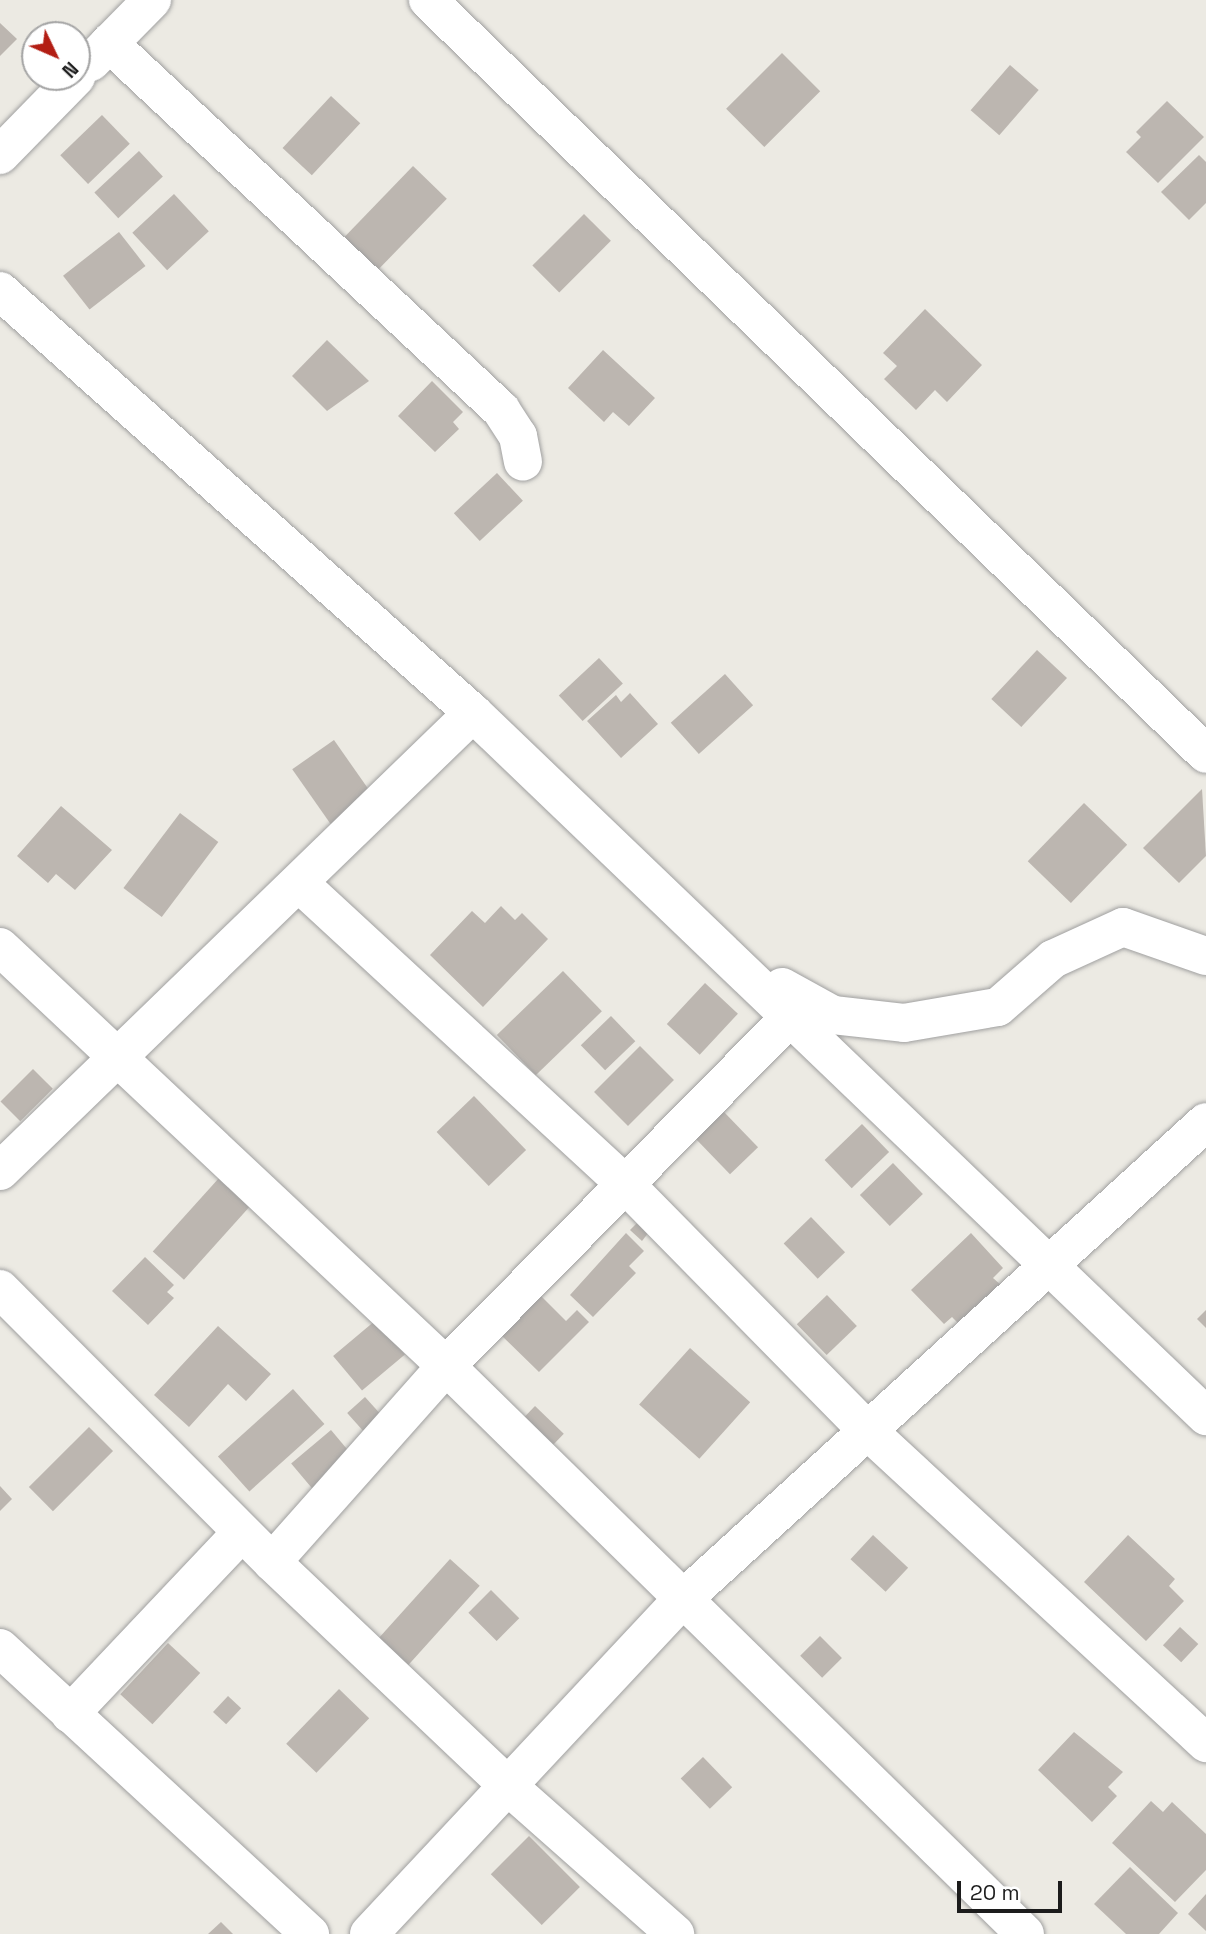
<!DOCTYPE html>
<style>
body{margin:0}
#map{position:relative;width:1206px;height:1934px;overflow:hidden;background:#eceae3;font-family:"Space Grotesk",sans-serif}
div>[style]{position:absolute}
[style*='--x']{left:calc(var(--x)*1px);top:calc(var(--y)*1px);width:calc(var(--w)*1px);rotate:calc(var(--a)*1deg)}
.building>*{inset:0;background:#bcb6b0;transform-origin:0 0}
.roads{filter:drop-shadow(0 0 2px #a0a0a0) drop-shadow(0 0 2px #a0a0a0)}
.minor>*{height:38px;margin:-19px;padding:0 19px;transform-origin:19px;border-radius:19px;background:#fff}
span{translate:-50% -50%;white-space:nowrap;text-align:center;line-height:1.15;-webkit-text-stroke:6px #fff;paint-order:stroke}
.north{position:absolute;left:21px;top:21px;width:70px;height:70px;box-sizing:border-box;background:#fff;border:2px solid #a4a4a4;border-radius:50%;rotate:134deg;font-size:19px;font-weight:700;line-height:28px;text-align:center;color:#1c1c1c}
.north::after{content:'';display:block;margin:auto;width:24px;height:32px;background:#b31e14;clip-path:polygon(50% 0,100% 100%,50% 72%,0 100%)}
.scale{position:absolute;left:957px;top:1881px;width:105px;height:32px;box-sizing:border-box;border:4px solid #1c1c1c;border-top:0;padding-left:9px;font-size:21px;line-height:24px;white-space:nowrap;color:#1c1c1c;-webkit-text-stroke:5px #fff;paint-order:stroke}
</style>
<div id="map">
<div class="building">
<div style="clip-path:polygon(0 23px,17px 39px,0 56px)"></div>
<div style="left:782px;top:53px;width:54px;height:79px;rotate:45deg"></div>
<div style="left:1010px;top:65px;width:38px;height:60px;rotate:41deg"></div>
<div style="left:331px;top:96px;width:40px;height:71px;rotate:43deg"></div>
<div style="clip-path:polygon(1167px 101px,1204px 137px,1158px 183px,1126px 152px,1141px 137px,1136px 132px)"></div>
<div style="left:102px;top:115px;width:40px;height:58px;rotate:46deg"></div>
<div style="left:139px;top:151px;width:35px;height:61px;rotate:47deg"></div>
<div style="clip-path:polygon(1199px 155px,1206px 162px,1206px 203px,1189px 220px,1161px 192px)"></div>
<div style="left:413px;top:166px;width:47px;height:100px;rotate:44deg"></div>
<div style="left:174px;top:194px;width:51px;height:57px;rotate:47deg"></div>
<div style="left:584px;top:214px;width:38px;height:73px;rotate:45deg"></div>
<div style="left:119px;top:232px;width:43px;height:71px;rotate:52deg"></div>
<div style="clip-path:polygon(925px 309px,982px 365px,947px 402px,935px 390px,916px 410px,884px 379px,897px 366px,883px 353px)"></div>
<div style="clip-path:polygon(327px 340px,369px 381px,327px 411px,292px 376px)"></div>
<div style="clip-path:polygon(603px 350px,655px 398px,629px 426px,613px 412px,604px 422px,568px 388px)"></div>
<div style="clip-path:polygon(432px 381px,463px 412px,453px 422px,459px 429px,435px 452px,398px 416px)"></div>
<div style="left:497px;top:473px;width:38px;height:59px;rotate:47deg"></div>
<div style="left:1037px;top:650px;width:41px;height:67px;rotate:43deg"></div>
<div style="left:599px;top:658px;width:35px;height:55px;rotate:47deg"></div>
<div style="left:725px;top:674px;width:42px;height:73px;rotate:48deg"></div>
<div style="clip-path:polygon(630px 693px,658px 724px,621px 758px,587px 721px,616px 695px,621px 702px)"></div>
<div style="left:334px;top:740px;width:70px;height:51px;rotate:55deg"></div>
<div style="clip-path:polygon(1202px 789px,1206px 856px,1179px 883px,1143px 848px)"></div>
<div style="left:1084px;top:803px;width:60px;height:81px;rotate:44deg"></div>
<div style="clip-path:polygon(61px 806px,112px 850px,75px 890px,56px 874px,48px 883px,17px 856px)"></div>
<div style="left:180px;top:813px;width:48px;height:94px;rotate:37deg"></div>
<div style="clip-path:polygon(501px 906px,515px 920px,522px 913px,548px 939px,483px 1007px,430px 955px,472px 911px,485px 923px)"></div>
<div style="left:563px;top:971px;width:56px;height:92px;rotate:46deg"></div>
<div style="left:705px;top:983px;width:45px;height:56px;rotate:43deg"></div>
<div style="left:611px;top:1016px;width:35px;height:42px;rotate:46deg"></div>
<div style="left:640px;top:1046px;width:48px;height:65px;rotate:45deg"></div>
<div style="left:33px;top:1069px;width:28px;height:46px;rotate:45deg"></div>
<div style="left:474px;top:1096px;width:75px;height:52px;rotate:46deg"></div>
<div style="left:724px;top:1112px;width:49px;height:39px;rotate:46deg"></div>
<div style="left:862px;top:1124px;width:39px;height:52px;rotate:46deg"></div>
<div style="left:893px;top:1163px;width:43px;height:46px;rotate:46deg"></div>
<div style="left:219px;top:1178px;width:42px;height:99px;rotate:42deg"></div>
<div style="left:811px;top:1217px;width:49px;height:38px;rotate:46deg"></div>
<div style="clip-path:polygon(639px 1221px,649px 1232px,642px 1241px,630px 1230px)"></div>
<div style="clip-path:polygon(626px 1233px,644px 1251px,629px 1266px,636px 1273px,593px 1317px,570px 1295px)"></div>
<div style="clip-path:polygon(971px 1233px,1003px 1268px,993px 1278px,1001px 1285px,959px 1324px,952px 1317px,944px 1324px,911px 1290px)"></div>
<div style="clip-path:polygon(145px 1257px,174px 1285px,167px 1292px,174px 1298px,148px 1325px,112px 1291px)"></div>
<div style="clip-path:polygon(540px 1295px,566px 1321px,577px 1310px,589px 1322px,539px 1372px,501px 1335px)"></div>
<div style="left:827px;top:1295px;width:43px;height:42px;rotate:46deg"></div>
<div style="clip-path:polygon(1206px 1310px,1206px 1328px,1197px 1319px)"></div>
<div style="left:376px;top:1320px;width:45px;height:56px;rotate:50deg"></div>
<div style="clip-path:polygon(218px 1326px,271px 1374px,246px 1401px,228px 1384px,189px 1427px,154px 1395px)"></div>
<div style="left:690px;top:1348px;width:81px;height:76px;rotate:42deg"></div>
<div style="left:293px;top:1389px;width:47px;height:101px;rotate:48deg"></div>
<div style="left:365px;top:1397px;width:25px;height:24px;rotate:48deg"></div>
<div style="left:535px;top:1406px;width:40px;height:20px;rotate:44deg"></div>
<div style="left:89px;top:1427px;width:34px;height:85px;rotate:45deg"></div>
<div style="left:331px;top:1430px;width:43px;height:52px;rotate:50deg"></div>
<div style="clip-path:polygon(0 1486px,12px 1499px,0 1511px)"></div>
<div style="left:873px;top:1535px;width:48px;height:33px;rotate:43deg"></div>
<div style="clip-path:polygon(1128px 1535px,1175px 1579px,1169px 1586px,1184px 1601px,1146px 1641px,1084px 1582px)"></div>
<div style="left:450px;top:1559px;width:40px;height:107px;rotate:42deg"></div>
<div style="left:491px;top:1590px;width:40px;height:32px;rotate:45deg"></div>
<div style="left:1180px;top:1627px;width:25px;height:25px;rotate:43deg"></div>
<div style="left:820px;top:1636px;width:31px;height:28px;rotate:45deg"></div>
<div style="left:168px;top:1643px;width:44px;height:70px;rotate:43deg"></div>
<div style="left:339px;top:1689px;width:42px;height:76px;rotate:44deg"></div>
<div style="left:228px;top:1696px;width:18px;height:22px;rotate:43deg"></div>
<div style="clip-path:polygon(1074px 1732px,1123px 1772px,1108px 1787px,1117px 1796px,1092px 1822px,1038px 1770px)"></div>
<div style="left:703px;top:1757px;width:42px;height:31px;rotate:46deg"></div>
<div style="clip-path:polygon(1151px 1801px,1163px 1812px,1172px 1802px,1206px 1834px,1206px 1870px,1175px 1902px,1112px 1843px)"></div>
<div style="left:529px;top:1836px;width:72px;height:54px;rotate:45deg"></div>
<div style="clip-path:polygon(1130px 1867px,1178px 1913px,1159px 1934px,1126px 1934px,1094px 1904px)"></div>
<div style="clip-path:polygon(1206px 1894px,1206px 1931px,1188px 1914px)"></div>
<div style="clip-path:polygon(221px 1922px,233px 1934px,208px 1934px)"></div>
</div>
<div class="roads">
<div class="minor">
<div style="--x:428;--y:0;--w:1083;--a:44.1"></div>
<div style="--x:109;--y:43;--w:537;--a:43.11"></div>
<div style="--x:501;--y:410;--w:31;--a:57"></div>
<div style="--x:518;--y:436;--w:26;--a:79"></div>
<div style="--x:91;--y:62;--w:87;--a:-45.5"></div>
<div style="--x:0;--y:155;--w:109;--a:-45.7"></div>
<div style="--x:0;--y:291;--w:634;--a:41.74"></div>
<div style="--x:473;--y:713;--w:1016;--a:43.8"></div>
<div style="--x:300;--y:884;--w:447;--a:42.7"></div>
<div style="--x:628;--y:1187;--w:344;--a:45.5"></div>
<div style="--x:869;--y:1432;--w:459;--a:42.7"></div>
<div style="--x:0;--y:947;--w:612;--a:43.21"></div>
<div style="--x:446;--y:1366;--w:811;--a:44.45"></div>
<div style="--x:782;--y:987;--w:58;--a:28.8"></div>
<div style="--x:833;--y:1015;--w:71;--a:6.4"></div>
<div style="--x:904;--y:1023;--w:95;--a:-9.7"></div>
<div style="--x:998;--y:1007;--w:73;--a:-41.1"></div>
<div style="--x:1053;--y:959;--w:77;--a:-24.6"></div>
<div style="--x:1123;--y:927;--w:88;--a:19.3"></div>
<div style="--x:0;--y:1171;--w:658;--a:-44.08"></div>
<div style="--x:0;--y:1289;--w:385;--a:45.1"></div>
<div style="--x:272;--y:1562;--w:327;--a:43.5"></div>
<div style="--x:509;--y:1787;--w:222;--a:41.5"></div>
<div style="--x:272;--y:1562;--w:262;--a:-48.4"></div>
<div style="--x:446;--y:1366;--w:493;--a:-45.4"></div>
<div style="--x:0;--y:1648;--w:422;--a:42.7"></div>
<div style="--x:70;--y:1714;--w:250;--a:-46.6"></div>
<div style="--x:369;--y:1934;--w:458;--a:-46.9"></div>
<div style="--x:682;--y:1600;--w:709;--a:-42.37"></div>
</div>
</div>
<div class="north">N</div>
<div class="scale">20 m</div>
</div>
